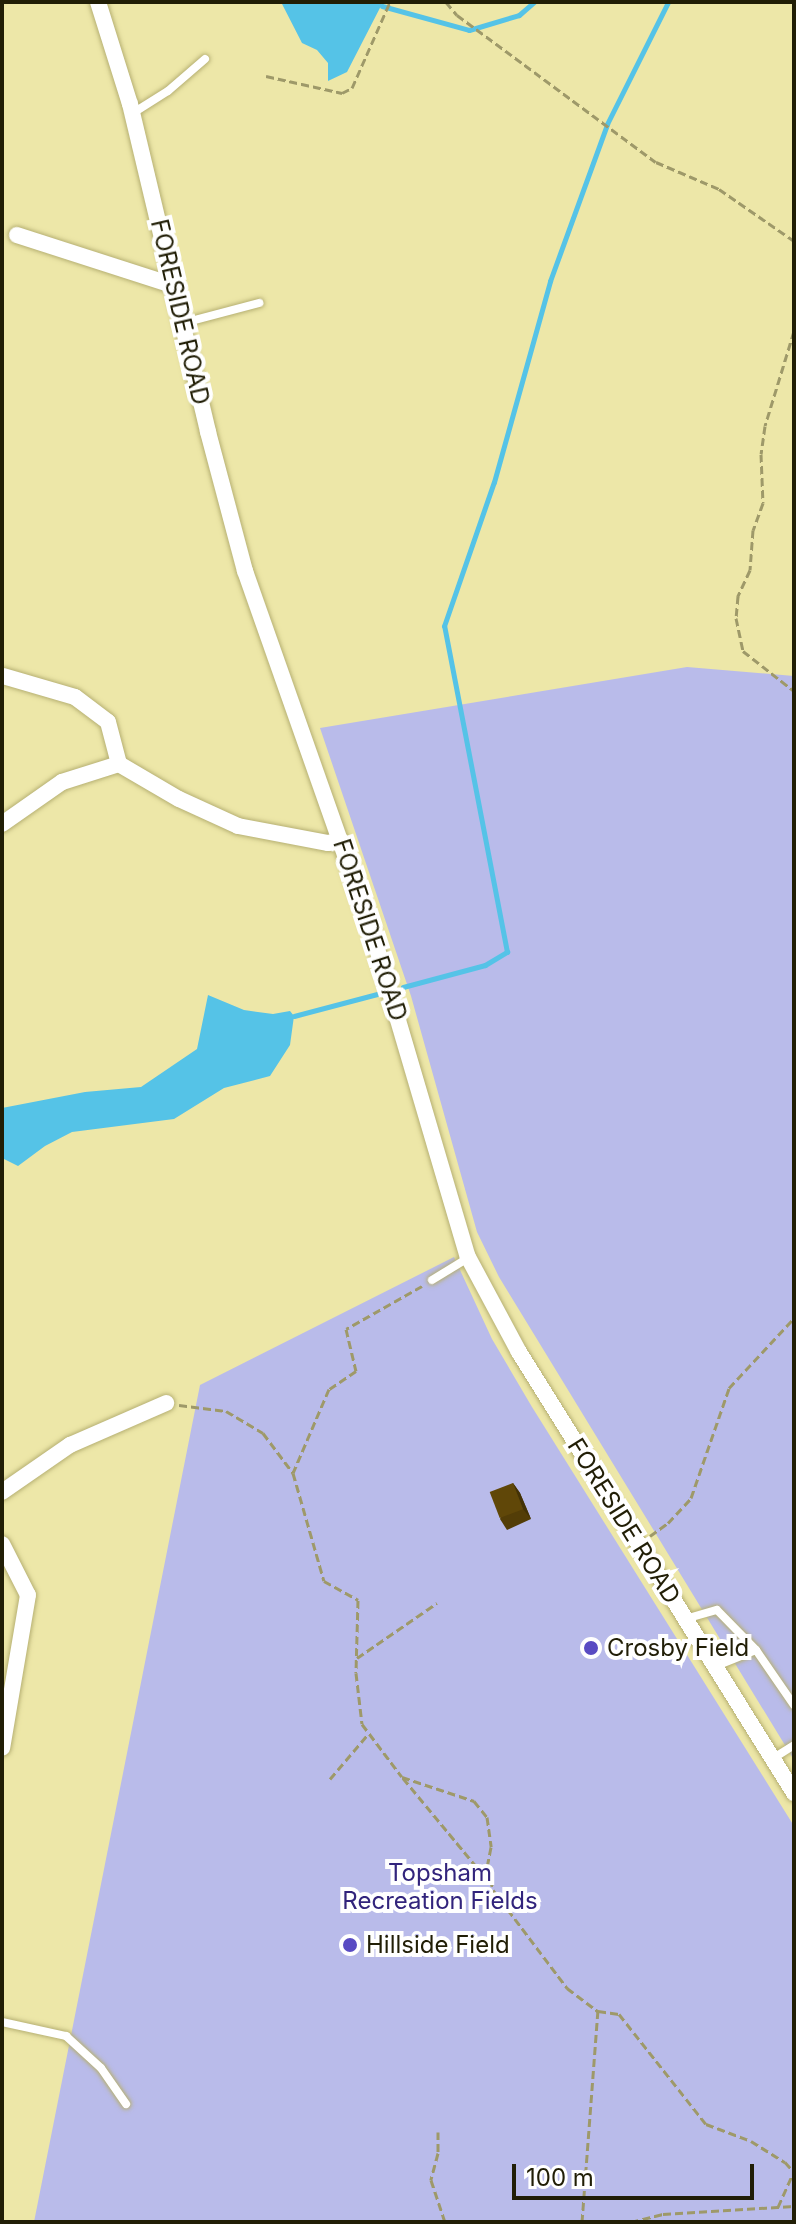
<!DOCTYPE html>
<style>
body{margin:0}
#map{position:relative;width:796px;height:2224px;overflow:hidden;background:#ede7a8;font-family:Inter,sans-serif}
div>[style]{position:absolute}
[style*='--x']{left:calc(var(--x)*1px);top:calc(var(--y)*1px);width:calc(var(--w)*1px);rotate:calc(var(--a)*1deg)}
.green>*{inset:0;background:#b9bbea}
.water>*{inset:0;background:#55c3e7}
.stream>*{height:5px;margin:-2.5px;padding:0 2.5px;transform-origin:2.5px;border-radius:2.5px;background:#55c3e7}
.path>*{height:3px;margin-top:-1.5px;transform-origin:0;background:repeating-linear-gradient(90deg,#9e9969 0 8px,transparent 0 12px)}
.roads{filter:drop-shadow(0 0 2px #b6b073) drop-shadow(0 0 2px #b6b073)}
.lane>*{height:8px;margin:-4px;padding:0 4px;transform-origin:4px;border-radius:4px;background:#fff}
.street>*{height:16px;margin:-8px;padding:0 8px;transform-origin:8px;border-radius:8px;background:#fff}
.wall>*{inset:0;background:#533d07}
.shaded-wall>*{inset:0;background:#433206}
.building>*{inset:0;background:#604708;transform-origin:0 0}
.dots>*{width:22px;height:22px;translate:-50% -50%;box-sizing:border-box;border:4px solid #fff;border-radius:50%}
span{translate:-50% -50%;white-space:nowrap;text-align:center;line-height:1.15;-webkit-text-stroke:8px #fff;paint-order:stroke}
.street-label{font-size:24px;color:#211e06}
.poi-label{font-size:24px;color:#211e06}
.left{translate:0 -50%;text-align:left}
.park-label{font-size:24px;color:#32247c}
.frame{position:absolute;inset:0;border:4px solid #211e06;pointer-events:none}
.scale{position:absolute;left:512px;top:2164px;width:242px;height:36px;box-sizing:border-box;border:4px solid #211e06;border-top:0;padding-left:10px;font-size:24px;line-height:28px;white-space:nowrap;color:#211e06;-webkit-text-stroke:6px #fff;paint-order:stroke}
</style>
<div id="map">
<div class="green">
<div style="clip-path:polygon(687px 667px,794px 676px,794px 1760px,499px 1277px,477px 1232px,411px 996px,320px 728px)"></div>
<div style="clip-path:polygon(454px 1257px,492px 1339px,532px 1407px,794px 1826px,794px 2222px,34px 2222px,200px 1385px)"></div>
</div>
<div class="water">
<div style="clip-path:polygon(281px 2px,383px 2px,347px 72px,328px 81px,328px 63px,317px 50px,302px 43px)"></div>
<div style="clip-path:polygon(208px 995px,244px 1010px,273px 1014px,290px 1011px,294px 1016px,290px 1045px,270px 1076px,224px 1088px,174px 1119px,72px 1132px,45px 1146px,18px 1166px,2px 1158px,2px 1108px,85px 1092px,141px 1087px,197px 1049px)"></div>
</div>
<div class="stream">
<div style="--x:382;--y:6;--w:90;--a:15.4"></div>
<div style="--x:469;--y:30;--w:52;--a:-16.7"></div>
<div style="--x:519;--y:15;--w:20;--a:-41"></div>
<div style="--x:403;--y:987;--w:85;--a:-15"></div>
<div style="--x:485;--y:965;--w:26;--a:-31"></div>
<div style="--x:507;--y:952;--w:332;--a:-100.9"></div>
<div style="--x:444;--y:626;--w:152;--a:-70.9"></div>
<div style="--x:494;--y:482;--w:209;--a:-74.4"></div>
<div style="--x:550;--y:281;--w:167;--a:-70"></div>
<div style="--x:607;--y:124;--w:136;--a:-63.4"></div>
<div style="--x:294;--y:1016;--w:86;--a:-14.8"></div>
</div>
<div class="path">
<div style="--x:446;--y:2;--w:17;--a:50"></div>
<div style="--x:457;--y:15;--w:247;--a:36.5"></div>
<div style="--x:656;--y:162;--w:69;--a:23.2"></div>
<div style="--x:719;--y:189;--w:91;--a:34.7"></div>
<div style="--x:266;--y:76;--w:78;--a:12.6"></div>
<div style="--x:342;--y:93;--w:11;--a:-27"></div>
<div style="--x:352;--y:88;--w:94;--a:-66.2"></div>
<div style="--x:794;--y:331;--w:99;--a:107"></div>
<div style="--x:765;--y:426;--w:28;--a:98"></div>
<div style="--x:761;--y:454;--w:49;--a:87.7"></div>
<div style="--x:763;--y:503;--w:29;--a:110"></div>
<div style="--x:753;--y:530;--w:40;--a:94.3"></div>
<div style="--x:750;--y:570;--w:29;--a:115"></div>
<div style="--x:738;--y:596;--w:22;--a:95"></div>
<div style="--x:736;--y:618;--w:34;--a:78"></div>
<div style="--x:743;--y:651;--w:65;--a:38.1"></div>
<div style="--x:422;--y:1286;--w:87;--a:150.5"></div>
<div style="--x:346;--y:1329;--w:43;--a:76.6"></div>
<div style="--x:356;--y:1371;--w:32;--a:146"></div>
<div style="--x:329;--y:1389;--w:91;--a:113.2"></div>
<div style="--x:293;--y:1473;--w:112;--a:74"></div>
<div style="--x:324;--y:1581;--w:39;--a:29"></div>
<div style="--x:358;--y:1600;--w:73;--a:91.6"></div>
<div style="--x:356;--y:1673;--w:51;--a:83.3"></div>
<div style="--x:362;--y:1724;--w:66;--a:53"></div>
<div style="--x:402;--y:1777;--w:76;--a:18.4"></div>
<div style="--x:474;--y:1801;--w:21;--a:51"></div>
<div style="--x:487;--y:1817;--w:30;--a:82"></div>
<div style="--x:491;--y:1847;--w:20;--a:101"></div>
<div style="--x:487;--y:1867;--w:24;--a:75"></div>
<div style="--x:493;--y:1890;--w:123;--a:52.9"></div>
<div style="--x:567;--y:1988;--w:39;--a:37"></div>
<div style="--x:598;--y:2011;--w:21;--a:8"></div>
<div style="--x:619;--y:2014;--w:140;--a:51.7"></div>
<div style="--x:706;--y:2124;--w:48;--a:20.7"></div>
<div style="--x:751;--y:2141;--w:40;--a:32"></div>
<div style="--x:785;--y:2162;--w:13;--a:48"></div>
<div style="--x:179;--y:1405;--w:47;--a:7.3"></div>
<div style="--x:226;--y:1411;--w:43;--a:30.7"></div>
<div style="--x:263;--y:1433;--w:50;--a:53.1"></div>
<div style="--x:650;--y:1536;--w:22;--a:-36"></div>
<div style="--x:668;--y:1523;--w:34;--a:-47"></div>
<div style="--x:691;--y:1498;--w:116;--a:-70.9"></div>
<div style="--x:729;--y:1388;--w:96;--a:-47.1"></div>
<div style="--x:357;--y:1658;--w:97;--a:-34.5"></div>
<div style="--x:403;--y:1778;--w:136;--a:50.4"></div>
<div style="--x:330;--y:1779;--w:60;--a:-49.7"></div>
<div style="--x:438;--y:2132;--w:21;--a:90"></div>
<div style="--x:438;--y:2153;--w:28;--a:105"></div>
<div style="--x:431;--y:2180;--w:44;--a:71.6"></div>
<div style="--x:778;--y:2207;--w:36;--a:-66"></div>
<div style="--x:582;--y:2222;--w:212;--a:-85.7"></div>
<div style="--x:631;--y:2222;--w:33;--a:-14"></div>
<div style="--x:663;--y:2214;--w:131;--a:-3.5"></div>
</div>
<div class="roads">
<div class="lane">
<div style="--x:133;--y:113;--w:41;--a:-32.2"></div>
<div style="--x:168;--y:91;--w:49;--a:-40.9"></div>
<div style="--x:183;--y:323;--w:79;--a:-14.7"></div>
<div style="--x:432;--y:1280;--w:42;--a:-31.4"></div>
<div style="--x:685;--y:1619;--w:33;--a:-16"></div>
<div style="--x:717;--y:1610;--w:56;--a:45.7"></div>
<div style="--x:756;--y:1650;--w:67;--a:55.4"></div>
<div style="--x:716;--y:1666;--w:43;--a:-21.8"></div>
<div style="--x:772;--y:1759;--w:26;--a:-32"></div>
<div style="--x:2;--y:2022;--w:66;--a:12.3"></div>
<div style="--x:66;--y:2036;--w:47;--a:42.4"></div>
<div style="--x:101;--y:2068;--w:44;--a:55.2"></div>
</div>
<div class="street">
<div style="--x:98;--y:2;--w:107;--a:72.6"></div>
<div style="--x:130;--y:104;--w:337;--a:76.6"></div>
<div style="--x:208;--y:432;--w:144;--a:75.1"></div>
<div style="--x:245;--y:571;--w:375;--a:70.6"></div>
<div style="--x:370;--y:925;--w:346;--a:73.6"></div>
<div style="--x:468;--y:1257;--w:108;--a:61.8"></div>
<div style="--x:519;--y:1352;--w:520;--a:58.05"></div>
<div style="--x:17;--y:235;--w:166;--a:17.9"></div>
<div style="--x:3;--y:676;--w:75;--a:16.3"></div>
<div style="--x:75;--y:697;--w:41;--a:37.1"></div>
<div style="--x:108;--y:722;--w:43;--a:75.3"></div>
<div style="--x:2;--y:824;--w:73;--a:-35"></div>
<div style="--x:62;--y:782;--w:60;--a:-17.5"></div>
<div style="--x:119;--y:764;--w:69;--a:30.3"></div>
<div style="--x:179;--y:799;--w:65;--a:24.6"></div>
<div style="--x:238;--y:826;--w:92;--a:10.7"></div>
<div style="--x:328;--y:843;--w:13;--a:-13"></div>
<div style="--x:2;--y:1492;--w:83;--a:-34.7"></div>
<div style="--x:70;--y:1445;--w:105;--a:-23.6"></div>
<div style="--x:2;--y:1544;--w:57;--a:63"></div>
<div style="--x:28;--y:1595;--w:155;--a:99.6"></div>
</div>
</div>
<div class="wall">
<div style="clip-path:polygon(513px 1483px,520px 1493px,531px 1519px,507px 1530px,500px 1519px)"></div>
</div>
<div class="shaded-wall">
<div style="clip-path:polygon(513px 1483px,520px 1493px,531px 1519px,523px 1509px)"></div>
</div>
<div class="building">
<div style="left:513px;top:1483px;width:28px;height:25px;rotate:69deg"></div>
</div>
<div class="dots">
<div style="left:591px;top:1648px;background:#594bc3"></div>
<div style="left:350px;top:1945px;background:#594bc3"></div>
</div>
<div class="street-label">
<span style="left:180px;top:312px;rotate:77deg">FORESIDE ROAD</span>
<span style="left:370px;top:930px;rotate:72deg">FORESIDE ROAD</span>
<span style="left:624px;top:1521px;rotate:58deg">FORESIDE ROAD</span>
</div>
<div class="poi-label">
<span class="left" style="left:607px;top:1648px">Crosby Field</span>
<span class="left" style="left:366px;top:1945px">Hillside Field</span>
</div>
<div class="park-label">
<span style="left:440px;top:1887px">Topsham<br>Recreation Fields</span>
</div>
<div class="frame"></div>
<div class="scale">100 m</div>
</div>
